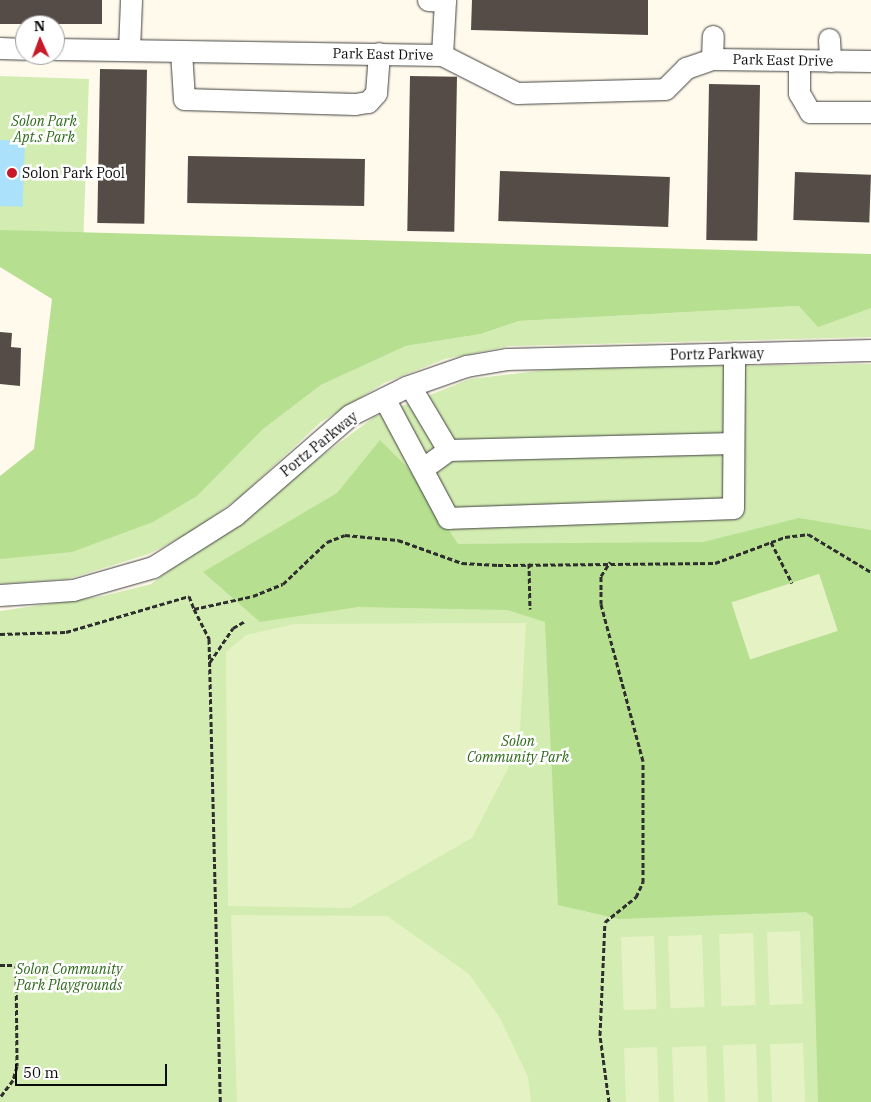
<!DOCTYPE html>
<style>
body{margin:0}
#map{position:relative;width:871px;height:1102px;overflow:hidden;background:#fffaeb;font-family:"IBM Plex Serif",serif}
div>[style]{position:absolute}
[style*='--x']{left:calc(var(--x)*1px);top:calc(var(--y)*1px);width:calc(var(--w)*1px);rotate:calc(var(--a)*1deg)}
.green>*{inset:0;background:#d3ecb2;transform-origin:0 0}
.forest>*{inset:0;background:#b6df90}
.pitch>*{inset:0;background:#e5f3c4;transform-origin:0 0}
.water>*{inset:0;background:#abe1fb;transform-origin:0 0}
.building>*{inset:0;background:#564c47;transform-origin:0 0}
.path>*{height:3px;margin-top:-1.5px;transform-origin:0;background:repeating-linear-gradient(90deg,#2e2e2e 0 5px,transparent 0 7.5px)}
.roads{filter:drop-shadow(0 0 1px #3f3f3f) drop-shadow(0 0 1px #3f3f3f)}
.street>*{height:21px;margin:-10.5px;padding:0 10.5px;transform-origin:10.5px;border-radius:10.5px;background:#fff}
.dots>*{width:14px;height:14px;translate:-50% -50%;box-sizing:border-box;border:2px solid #fff;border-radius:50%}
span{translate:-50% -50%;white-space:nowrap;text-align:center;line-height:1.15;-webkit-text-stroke:5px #fff;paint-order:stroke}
.street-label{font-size:14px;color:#0c0c0c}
.park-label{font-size:14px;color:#2c6918;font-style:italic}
.poi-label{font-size:14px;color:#0c0c0c}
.left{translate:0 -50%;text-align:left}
.north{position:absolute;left:15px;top:15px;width:50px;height:50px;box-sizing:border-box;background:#fff;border:1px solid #9e9e9e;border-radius:50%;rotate:358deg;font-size:14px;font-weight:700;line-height:20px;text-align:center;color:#0c0c0c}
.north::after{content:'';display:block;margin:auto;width:18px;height:22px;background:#c71929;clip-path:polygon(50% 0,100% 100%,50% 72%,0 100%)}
.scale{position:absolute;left:15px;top:1064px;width:152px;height:22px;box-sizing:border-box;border:2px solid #0c0c0c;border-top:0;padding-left:6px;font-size:15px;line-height:18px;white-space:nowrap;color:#0c0c0c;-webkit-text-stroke:4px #fff;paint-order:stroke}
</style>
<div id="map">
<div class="green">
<div style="left:0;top:76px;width:89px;height:156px;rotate:2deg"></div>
<div style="clip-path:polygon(799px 306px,871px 308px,871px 337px,509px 346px,445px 359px,384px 383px,321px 422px,240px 497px,191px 532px,149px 554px,68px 579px,0 584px,0 559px,262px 430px,321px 385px,406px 346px,481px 334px,519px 321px)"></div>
<div style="clip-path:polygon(871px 364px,871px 1102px,0 1102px,0 611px,103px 596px,151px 584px,374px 417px,470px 379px,564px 368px)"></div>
</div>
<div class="forest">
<div style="clip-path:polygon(0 230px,871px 254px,871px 308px,818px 327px,799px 306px,519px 321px,481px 334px,406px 346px,321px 385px,262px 430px,197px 496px,153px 522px,72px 552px,0 559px,0 476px,34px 449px,52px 299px,0 267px)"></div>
<div style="clip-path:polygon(evenodd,380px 440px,407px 467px,458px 544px,703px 542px,799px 518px,871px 530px,871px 1102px,818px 1102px,813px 917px,806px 912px,619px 919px,558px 905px,545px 622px,507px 610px,358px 607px,260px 622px,203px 572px,337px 493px,380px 440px,819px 574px,838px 631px,732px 603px,819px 574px)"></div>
</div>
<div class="pitch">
<div style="left:819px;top:574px;width:60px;height:92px;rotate:72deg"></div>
<div style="clip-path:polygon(526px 623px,519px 747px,472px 838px,350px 908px,228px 906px,226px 652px,246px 635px,295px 624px)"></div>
<div style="clip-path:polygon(231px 915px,387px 916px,469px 974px,500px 1018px,528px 1077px,531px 1102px,237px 1102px)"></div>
<div style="left:800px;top:931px;width:73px;height:33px;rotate:88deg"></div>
<div style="left:753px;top:933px;width:72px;height:34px;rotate:88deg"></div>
<div style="left:702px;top:935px;width:72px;height:34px;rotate:88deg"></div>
<div style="left:654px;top:936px;width:73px;height:33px;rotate:88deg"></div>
<div style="left:803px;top:1043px;width:59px;height:33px;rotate:88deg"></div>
<div style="left:756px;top:1044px;width:58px;height:33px;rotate:88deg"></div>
<div style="left:706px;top:1046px;width:56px;height:34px;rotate:88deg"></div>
<div style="left:657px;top:1047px;width:55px;height:33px;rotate:88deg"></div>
</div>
<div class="water">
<div style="left:0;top:140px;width:25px;height:66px;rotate:2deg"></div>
</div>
<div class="building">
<div style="left:0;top:0;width:102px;height:24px"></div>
<div style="clip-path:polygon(472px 0,648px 0,648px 35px,471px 30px)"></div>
<div style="left:100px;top:69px;width:47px;height:154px;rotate:1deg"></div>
<div style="left:410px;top:76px;width:47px;height:155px;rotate:1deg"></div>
<div style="left:709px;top:84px;width:51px;height:156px;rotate:1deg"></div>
<div style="left:188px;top:156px;width:177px;height:47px;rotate:1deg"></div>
<div style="left:500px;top:171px;width:170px;height:50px;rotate:2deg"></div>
<div style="left:795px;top:172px;width:76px;height:48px;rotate:2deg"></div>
<div style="clip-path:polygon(0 332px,12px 333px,11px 347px,21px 348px,20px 386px,0 384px)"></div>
</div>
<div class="path">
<div style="--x:771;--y:542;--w:46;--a:62.9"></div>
<div style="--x:529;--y:563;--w:46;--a:88.8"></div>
<div style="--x:194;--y:609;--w:34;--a:63"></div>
<div style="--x:209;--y:639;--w:463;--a:88.6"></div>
<div style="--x:0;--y:634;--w:66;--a:-1.7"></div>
<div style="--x:66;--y:632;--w:128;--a:-16.3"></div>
<div style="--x:189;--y:596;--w:14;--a:69"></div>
<div style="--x:194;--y:609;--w:60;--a:-12.4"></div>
<div style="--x:253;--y:596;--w:32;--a:-22"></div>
<div style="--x:283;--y:584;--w:61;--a:-43.7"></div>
<div style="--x:327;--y:542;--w:19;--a:-21"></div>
<div style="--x:345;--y:535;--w:53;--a:5.4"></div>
<div style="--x:398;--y:540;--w:68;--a:19.8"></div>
<div style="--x:462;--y:563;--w:36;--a:3"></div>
<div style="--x:498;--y:565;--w:217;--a:-0.5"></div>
<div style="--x:715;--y:563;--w:75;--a:-20.4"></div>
<div style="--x:785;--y:537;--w:23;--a:-7"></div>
<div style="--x:808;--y:534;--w:74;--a:31.1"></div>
<div style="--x:210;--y:662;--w:41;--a:-55.9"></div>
<div style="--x:233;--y:628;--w:14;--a:-30"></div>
<div style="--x:0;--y:965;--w:16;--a:0"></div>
<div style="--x:16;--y:965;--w:101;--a:89.4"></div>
<div style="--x:17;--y:1066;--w:15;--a:106"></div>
<div style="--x:13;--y:1080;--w:21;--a:127"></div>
<div style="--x:609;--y:1102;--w:68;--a:-97.7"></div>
<div style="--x:600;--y:1035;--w:113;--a:-87.5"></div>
<div style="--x:605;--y:922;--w:40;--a:-39"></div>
<div style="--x:636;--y:897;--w:17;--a:-65"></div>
<div style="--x:643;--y:882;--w:121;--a:-90"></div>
<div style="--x:643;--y:761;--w:163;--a:-105"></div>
<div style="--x:601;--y:604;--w:28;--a:-90"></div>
<div style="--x:601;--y:576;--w:17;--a:-57"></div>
</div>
<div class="roads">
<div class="street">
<div style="--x:428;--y:0;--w:17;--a:3"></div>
<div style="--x:445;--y:1;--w:54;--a:93.2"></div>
<div style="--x:829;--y:39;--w:22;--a:87"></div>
<div style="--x:0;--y:48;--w:25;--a:2"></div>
<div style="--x:55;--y:49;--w:387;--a:0.9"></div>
<div style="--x:442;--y:55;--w:84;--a:26.9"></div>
<div style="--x:517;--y:93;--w:148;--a:-1.5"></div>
<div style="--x:665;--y:89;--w:30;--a:-45"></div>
<div style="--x:686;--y:68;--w:28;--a:-19"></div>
<div style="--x:712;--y:59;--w:159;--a:0.7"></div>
<div style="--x:129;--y:50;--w:50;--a:-87.7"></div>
<div style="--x:181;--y:51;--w:48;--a:86.4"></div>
<div style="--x:184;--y:99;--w:171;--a:1.7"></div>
<div style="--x:355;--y:104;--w:13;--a:-9"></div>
<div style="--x:368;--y:102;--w:12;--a:-48"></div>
<div style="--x:376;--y:93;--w:40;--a:-85.7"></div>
<div style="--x:712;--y:59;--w:23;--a:-88"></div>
<div style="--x:799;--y:60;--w:33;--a:90"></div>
<div style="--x:799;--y:93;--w:22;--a:60"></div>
<div style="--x:810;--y:112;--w:61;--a:0"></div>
<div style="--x:410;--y:386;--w:74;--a:59.3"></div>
<div style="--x:384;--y:398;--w:136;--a:61.9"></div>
<div style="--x:448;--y:518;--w:285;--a:-2"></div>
<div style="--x:733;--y:508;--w:155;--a:-89.6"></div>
<div style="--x:422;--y:469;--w:32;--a:-36"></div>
<div style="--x:448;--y:450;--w:285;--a:-1.4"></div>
<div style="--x:0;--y:595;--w:73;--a:-3.9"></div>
<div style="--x:73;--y:590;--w:83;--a:-16"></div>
<div style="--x:153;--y:567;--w:97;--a:-32.4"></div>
<div style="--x:235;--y:515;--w:152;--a:-41"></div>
<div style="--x:350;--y:415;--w:63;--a:-26.6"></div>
<div style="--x:406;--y:387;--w:64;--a:-19.3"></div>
<div style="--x:466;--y:366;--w:42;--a:-9.7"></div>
<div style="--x:507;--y:359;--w:364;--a:-1.4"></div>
</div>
</div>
<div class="dots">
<div style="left:12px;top:173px;background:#c71929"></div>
</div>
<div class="street-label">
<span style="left:383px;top:54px;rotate:1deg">Park East Drive</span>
<span style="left:783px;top:60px;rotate:1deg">Park East Drive</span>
<span style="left:717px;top:354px;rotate:-1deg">Portz Parkway</span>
<span style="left:319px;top:444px;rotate:-39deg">Portz Parkway</span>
</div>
<div class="park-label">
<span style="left:44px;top:129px">Solon Park<br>Apt.s Park</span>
<span style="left:518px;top:749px">Solon<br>Community Park</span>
<span style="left:69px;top:977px">Solon Community<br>Park Playgrounds</span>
</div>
<div class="poi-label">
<span class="left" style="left:22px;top:173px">Solon Park Pool</span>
</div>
<div class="north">N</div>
<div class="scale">50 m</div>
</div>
